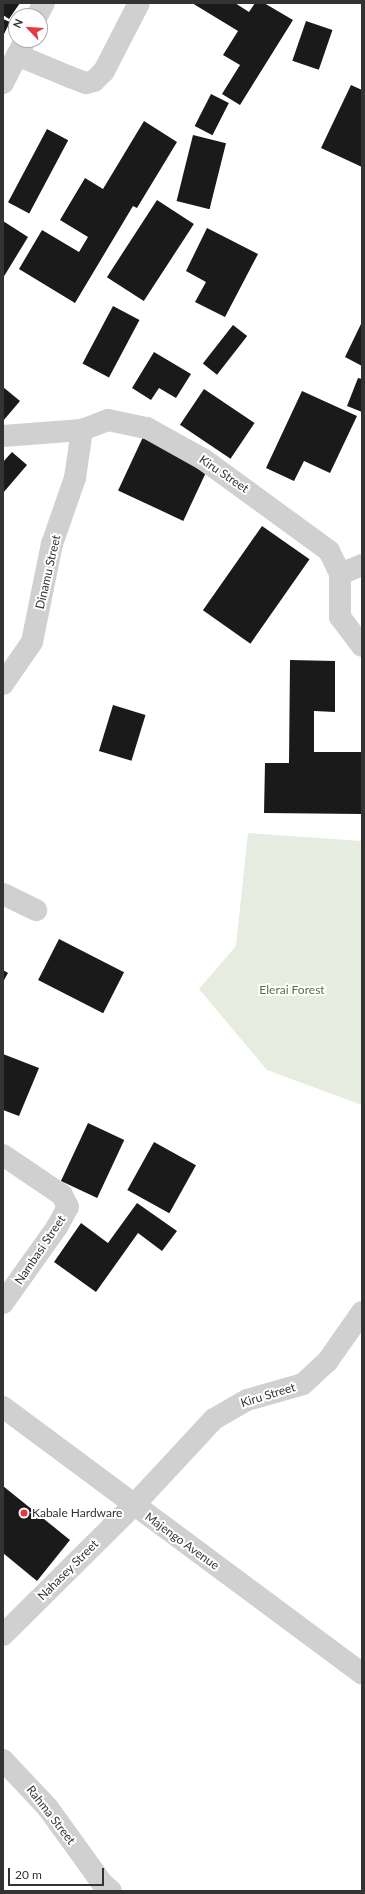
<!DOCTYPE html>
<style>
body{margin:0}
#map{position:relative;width:365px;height:1894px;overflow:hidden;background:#fff;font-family:Lato,sans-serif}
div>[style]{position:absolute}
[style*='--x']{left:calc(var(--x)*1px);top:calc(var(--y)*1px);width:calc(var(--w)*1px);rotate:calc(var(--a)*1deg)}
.green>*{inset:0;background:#e6ecdf}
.building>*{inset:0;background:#1a1a1a;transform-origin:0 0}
.minor>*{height:22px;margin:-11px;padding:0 11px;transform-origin:11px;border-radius:11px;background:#d0d0d0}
.tertiary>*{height:22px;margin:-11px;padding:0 11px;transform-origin:11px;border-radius:11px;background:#d0d0d0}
.dots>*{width:11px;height:11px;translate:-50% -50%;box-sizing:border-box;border:2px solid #fff;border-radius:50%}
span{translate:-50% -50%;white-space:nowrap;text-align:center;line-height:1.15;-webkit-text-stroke:4px #fff;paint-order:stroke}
.street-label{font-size:12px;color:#333}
.park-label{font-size:12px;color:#56703f}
.poi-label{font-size:12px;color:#333}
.left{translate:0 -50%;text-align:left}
.frame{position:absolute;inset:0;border:4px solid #333;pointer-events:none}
.north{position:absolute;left:8px;top:8px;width:40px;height:40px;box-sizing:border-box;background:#fff;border:1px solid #adadad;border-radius:50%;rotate:295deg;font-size:11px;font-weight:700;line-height:16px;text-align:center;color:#333}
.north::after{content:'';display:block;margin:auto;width:14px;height:18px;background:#e63946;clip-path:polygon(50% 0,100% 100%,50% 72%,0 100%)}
.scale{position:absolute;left:8px;top:1868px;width:96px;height:18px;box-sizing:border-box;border:2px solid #333;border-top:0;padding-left:5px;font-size:12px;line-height:14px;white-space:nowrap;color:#333;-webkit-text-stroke:3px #fff;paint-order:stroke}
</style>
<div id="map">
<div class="green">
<div style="clip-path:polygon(248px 833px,362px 841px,362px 1105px,267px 1070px,199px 989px,236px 946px)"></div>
</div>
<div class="building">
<div style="clip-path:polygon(3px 3px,20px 3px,9px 19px,3px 15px)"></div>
<div style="clip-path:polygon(192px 3px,235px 3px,249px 12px,255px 3px,264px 3px,293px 20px,240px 105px,222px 94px,240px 65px,223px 55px,238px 31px)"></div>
<div style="clip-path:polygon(3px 19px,10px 22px,3px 36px)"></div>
<div style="left:306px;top:21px;width:28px;height:42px;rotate:19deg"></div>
<div style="clip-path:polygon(351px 85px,362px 90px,362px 167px,321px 148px)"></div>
<div style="left:211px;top:94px;width:20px;height:36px;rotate:27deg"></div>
<div style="clip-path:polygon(144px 121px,177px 142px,137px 208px,133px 206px,75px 303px,19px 269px,42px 230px,79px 252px,88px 237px,60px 220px,85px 178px,103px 189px)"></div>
<div style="left:47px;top:129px;width:24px;height:83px;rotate:28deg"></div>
<div style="left:193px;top:135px;width:34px;height:68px;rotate:14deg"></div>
<div style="left:157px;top:200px;width:44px;height:92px;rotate:33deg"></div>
<div style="clip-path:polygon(3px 221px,28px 237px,3px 278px)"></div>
<div style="clip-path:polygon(207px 228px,258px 254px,225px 317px,195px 302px,206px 282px,186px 271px)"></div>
<div style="left:113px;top:306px;width:30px;height:65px;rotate:28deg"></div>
<div style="clip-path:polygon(361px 324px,362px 325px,362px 366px,345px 357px)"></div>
<div style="left:233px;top:325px;width:18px;height:49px;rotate:38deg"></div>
<div style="clip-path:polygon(154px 352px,191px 374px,176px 398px,159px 388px,151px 400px,132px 388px)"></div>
<div style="clip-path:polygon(358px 378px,362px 379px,362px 412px,347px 406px)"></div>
<div style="clip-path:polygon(3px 387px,20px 401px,3px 421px)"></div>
<div style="left:204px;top:389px;width:61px;height:43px;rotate:34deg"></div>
<div style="clip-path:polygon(302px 391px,357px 416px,330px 473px,304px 461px,294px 481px,266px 468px)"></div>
<div style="left:143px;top:437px;width:72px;height:59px;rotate:25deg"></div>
<div style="clip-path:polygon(12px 452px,27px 465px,3px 493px,3px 462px)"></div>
<div style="left:262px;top:526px;width:58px;height:103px;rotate:35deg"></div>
<div style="clip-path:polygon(290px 660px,335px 661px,335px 712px,314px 711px,314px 752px,361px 752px,361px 814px,264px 813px,265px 763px,289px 763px)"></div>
<div style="left:113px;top:705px;width:34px;height:48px;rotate:17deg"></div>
<div style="left:59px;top:939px;width:73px;height:46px;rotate:27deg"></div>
<div style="clip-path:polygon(3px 970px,8px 973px,3px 982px)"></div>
<div style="clip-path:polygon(3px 1054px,39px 1068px,19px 1116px,3px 1110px)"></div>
<div style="left:88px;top:1123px;width:40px;height:64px;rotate:25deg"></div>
<div style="left:154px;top:1142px;width:48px;height:55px;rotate:29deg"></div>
<div style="clip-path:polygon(137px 1203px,177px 1231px,162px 1251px,138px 1233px,96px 1292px,54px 1262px,81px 1223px,108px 1243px)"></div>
<div style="clip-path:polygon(3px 1486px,70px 1540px,37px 1581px,3px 1553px)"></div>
</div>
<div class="minor">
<div style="--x:37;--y:16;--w:15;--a:-62"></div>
<div style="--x:17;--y:55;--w:57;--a:22.5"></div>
<div style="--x:70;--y:77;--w:17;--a:21"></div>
<div style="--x:86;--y:83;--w:8;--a:-14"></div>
<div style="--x:94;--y:81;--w:14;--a:-45"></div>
<div style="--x:104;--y:71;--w:76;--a:-62.8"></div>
<div style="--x:3;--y:83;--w:48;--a:-62.9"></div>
<div style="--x:3;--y:436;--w:79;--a:-4.3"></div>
<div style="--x:82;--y:430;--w:28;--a:-21"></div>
<div style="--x:108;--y:420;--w:40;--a:12"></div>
<div style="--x:147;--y:428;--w:64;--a:29"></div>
<div style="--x:203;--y:459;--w:156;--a:36.1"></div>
<div style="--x:329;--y:551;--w:25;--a:64"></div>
<div style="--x:340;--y:574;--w:43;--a:90"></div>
<div style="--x:340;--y:617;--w:36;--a:53"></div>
<div style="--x:340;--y:574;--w:24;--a:-22"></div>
<div style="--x:3;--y:684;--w:51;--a:-55.4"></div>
<div style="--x:32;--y:642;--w:100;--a:-78.5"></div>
<div style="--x:52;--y:544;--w:70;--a:-70.8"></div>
<div style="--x:75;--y:478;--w:49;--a:-81.7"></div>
<div style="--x:3;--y:894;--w:37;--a:26"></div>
<div style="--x:3;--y:1155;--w:71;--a:34.1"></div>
<div style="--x:62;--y:1195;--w:13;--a:63"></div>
<div style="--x:68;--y:1207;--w:23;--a:119"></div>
<div style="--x:57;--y:1227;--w:93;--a:125.4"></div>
<div style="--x:3;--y:1635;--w:185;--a:-44.8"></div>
<div style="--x:134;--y:1505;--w:117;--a:-47.1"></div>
<div style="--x:214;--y:1419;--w:38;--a:-30"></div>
<div style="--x:247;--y:1400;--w:58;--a:-15.9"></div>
<div style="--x:303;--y:1384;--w:33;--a:-43"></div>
<div style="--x:327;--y:1362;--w:61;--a:-55"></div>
<div style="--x:3;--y:1760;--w:66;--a:46.8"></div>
<div style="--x:48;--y:1808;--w:92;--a:54.2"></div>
<div style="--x:102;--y:1883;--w:12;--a:42"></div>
</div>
<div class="tertiary">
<div style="--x:3;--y:1407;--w:447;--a:36.6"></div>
</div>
<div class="dots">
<div style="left:24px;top:1513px;background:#e63946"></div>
</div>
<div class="street-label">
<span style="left:224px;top:474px;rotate:34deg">Kiru Street</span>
<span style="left:48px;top:572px;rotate:-77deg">Dinamu Street</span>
<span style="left:40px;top:1250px;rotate:-56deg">Nambasi Street</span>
<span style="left:268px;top:1395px;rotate:-17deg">Kiru Street</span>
<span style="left:182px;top:1541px;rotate:36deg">Majengo Avenue</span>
<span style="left:68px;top:1570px;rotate:-45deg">Nahasey Street</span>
<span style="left:51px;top:1815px;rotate:52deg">Rahma Street</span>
</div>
<div class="park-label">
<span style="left:292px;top:990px">Elerai Forest</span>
</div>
<div class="poi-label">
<span class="left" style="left:32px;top:1513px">Kabale Hardware</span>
</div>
<div class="frame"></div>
<div class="north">N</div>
<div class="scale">20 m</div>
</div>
